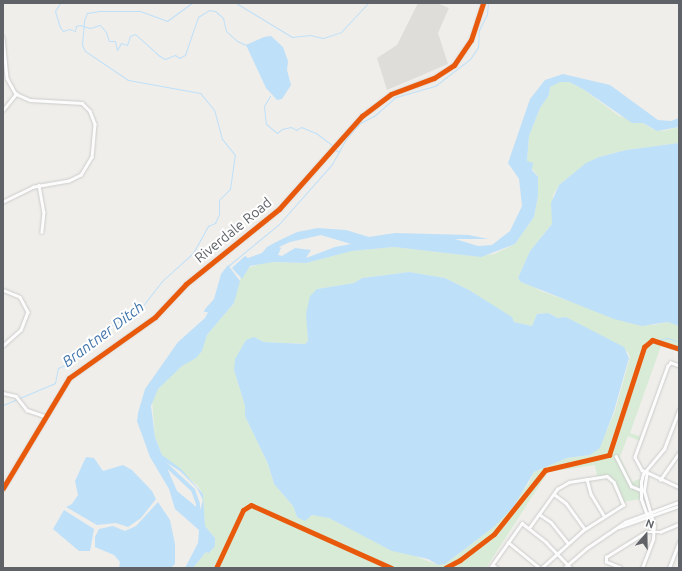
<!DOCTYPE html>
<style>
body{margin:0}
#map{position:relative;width:682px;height:571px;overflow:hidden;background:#efeeea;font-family:Ubuntu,sans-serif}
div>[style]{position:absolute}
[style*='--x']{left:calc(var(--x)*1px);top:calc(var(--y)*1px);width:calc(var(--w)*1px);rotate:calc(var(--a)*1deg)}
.industrial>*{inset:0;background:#dfddda}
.green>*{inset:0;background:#d8ebd6}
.water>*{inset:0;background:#bfe0f9}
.stream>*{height:1px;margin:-0.5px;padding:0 0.5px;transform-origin:0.5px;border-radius:0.5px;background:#bfe0f9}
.river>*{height:4px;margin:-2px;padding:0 2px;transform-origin:2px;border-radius:2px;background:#bfe0f9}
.roads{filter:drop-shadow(0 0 1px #cbcccc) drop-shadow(0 0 1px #cbcccc)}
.minor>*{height:2.5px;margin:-1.25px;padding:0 1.25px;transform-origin:1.25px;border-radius:1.25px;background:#fdfcfc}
.cycleway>*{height:5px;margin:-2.5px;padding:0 2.5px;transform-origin:2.5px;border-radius:2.5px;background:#e8590c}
span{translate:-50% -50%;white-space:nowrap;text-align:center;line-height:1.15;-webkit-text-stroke:4px #fff;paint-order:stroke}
.street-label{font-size:14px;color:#5f6368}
.water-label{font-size:15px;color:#4174aa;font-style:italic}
.frame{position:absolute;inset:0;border:4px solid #5f6368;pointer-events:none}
.north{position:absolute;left:626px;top:515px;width:40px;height:40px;-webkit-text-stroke:3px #fff;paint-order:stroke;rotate:20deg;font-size:11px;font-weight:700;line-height:16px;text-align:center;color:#5f6368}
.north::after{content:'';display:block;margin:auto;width:14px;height:18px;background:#5f6368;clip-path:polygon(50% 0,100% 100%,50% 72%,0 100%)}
</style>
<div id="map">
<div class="industrial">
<div style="clip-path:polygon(418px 3px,437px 3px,449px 8px,438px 33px,448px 64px,387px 90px,377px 58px,397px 45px)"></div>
</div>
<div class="green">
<div style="clip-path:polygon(evenodd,560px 82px,569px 82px,583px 89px,619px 116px,643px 123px,652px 129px,664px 131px,679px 127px,679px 143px,626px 150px,599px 157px,580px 168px,559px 185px,553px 195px,552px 224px,530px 251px,518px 278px,541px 291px,569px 301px,654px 325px,668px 322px,679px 326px,679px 352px,661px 346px,630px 433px,642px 437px,640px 441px,628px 436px,620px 457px,632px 482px,642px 478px,641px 499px,623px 502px,616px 485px,607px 476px,597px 476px,595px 465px,548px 472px,486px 568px,193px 568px,206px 552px,209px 552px,215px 538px,205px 526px,202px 493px,198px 486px,162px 455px,155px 437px,152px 400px,158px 389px,170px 376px,187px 362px,196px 358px,207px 335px,234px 303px,237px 284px,248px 268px,266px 262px,306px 263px,352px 251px,394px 247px,475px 256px,494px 254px,515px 244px,534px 217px,538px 196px,538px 177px,527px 161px,529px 136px,540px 108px,549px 95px,550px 87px,560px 82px,409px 272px,445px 278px,469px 290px,514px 322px,532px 326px,537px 314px,548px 313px,558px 318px,566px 317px,628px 352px,630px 357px,615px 411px,601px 444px,590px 455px,567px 458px,534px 472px,529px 483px,495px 526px,445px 564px,438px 565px,365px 536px,329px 518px,318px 515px,297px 517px,293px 506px,274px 484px,268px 464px,245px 416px,245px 406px,234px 370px,254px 337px,264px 342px,305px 344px,308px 341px,307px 314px,317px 289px,354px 283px,362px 278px,409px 272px)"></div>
</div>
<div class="water">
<div style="clip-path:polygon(271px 36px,283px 47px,288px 61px,287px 70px,291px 85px,282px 99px,277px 100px,266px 88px,246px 45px,264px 37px)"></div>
<div style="clip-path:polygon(evenodd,563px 74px,610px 85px,658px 120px,671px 121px,679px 118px,679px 127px,657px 131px,643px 123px,632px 123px,583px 89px,569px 82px,560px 82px,550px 87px,549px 95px,540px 108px,529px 136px,527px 161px,533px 163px,532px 170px,538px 177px,538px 196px,534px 217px,515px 244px,481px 257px,394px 247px,352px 251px,306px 263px,273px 262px,250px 266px,242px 279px,232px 268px,245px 256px,248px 258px,262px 253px,267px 247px,276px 242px,297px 232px,318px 228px,346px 230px,369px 237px,395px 233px,469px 235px,488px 239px,455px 239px,478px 246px,492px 245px,510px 231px,522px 206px,519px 179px,508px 163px,530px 99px,545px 80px,563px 74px,321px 235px,351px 244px,335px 247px,306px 258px,311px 250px,295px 248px,282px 256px,278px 255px,281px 248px,279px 247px,290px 242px,321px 235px)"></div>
<div style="clip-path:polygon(679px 143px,679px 326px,668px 322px,642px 326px,614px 319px,521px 282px,518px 278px,530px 251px,552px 224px,551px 203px,559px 185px,586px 163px,599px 157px,626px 150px)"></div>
<div style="clip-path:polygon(evenodd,228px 265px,240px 281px,234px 303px,207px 335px,202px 351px,196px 358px,182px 366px,158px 389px,151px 406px,155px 437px,162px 455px,181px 469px,203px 494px,205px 526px,215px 538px,215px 546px,209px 553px,206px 552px,193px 568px,185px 568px,198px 543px,199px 530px,175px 509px,169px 489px,150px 457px,137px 421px,138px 413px,145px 389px,178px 342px,205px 318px,208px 312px,204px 312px,205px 309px,214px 299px,221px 274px,228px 265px,164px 461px,180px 471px,197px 488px,203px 500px,200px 510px,177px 491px,164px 461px)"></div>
<div style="clip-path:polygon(409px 272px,445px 278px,469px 290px,512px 317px,514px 322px,532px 326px,537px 314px,548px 313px,558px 318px,566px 317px,624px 347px,629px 358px,614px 411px,600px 448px,590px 455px,567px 458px,534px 472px,514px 506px,495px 526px,445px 564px,438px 565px,428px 559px,392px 551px,329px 518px,312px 515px,305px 521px,297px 517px,293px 506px,274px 484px,268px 464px,245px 416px,245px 406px,234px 370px,235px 359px,246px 340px,254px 337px,264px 342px,305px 344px,308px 341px,306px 314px,310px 296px,317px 289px,354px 283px,362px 278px)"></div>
<div style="clip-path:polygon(86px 457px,94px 458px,103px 471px,123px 465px,132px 470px,152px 491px,156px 499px,141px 518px,128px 527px,116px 523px,97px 525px,66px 507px,72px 504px,78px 495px,75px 481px)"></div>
<div style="clip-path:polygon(158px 502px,170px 520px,175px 544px,175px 564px,171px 568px,119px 568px,120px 562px,114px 555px,95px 547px,95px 537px,99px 529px,113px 526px,125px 531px,136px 526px)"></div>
<div style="clip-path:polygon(64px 510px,94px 529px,90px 551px,79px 551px,53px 529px)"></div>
</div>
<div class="stream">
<div style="--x:60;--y:3;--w:9;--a:122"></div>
<div style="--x:55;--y:11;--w:17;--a:73"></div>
<div style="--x:60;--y:27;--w:5;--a:53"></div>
<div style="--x:63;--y:31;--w:6;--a:-18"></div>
<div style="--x:69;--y:29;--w:6;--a:18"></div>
<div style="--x:75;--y:31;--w:5;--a:-79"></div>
<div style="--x:76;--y:26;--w:4;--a:-14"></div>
<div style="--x:80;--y:25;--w:10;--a:17"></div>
<div style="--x:90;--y:28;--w:10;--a:-17"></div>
<div style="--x:100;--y:25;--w:9;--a:49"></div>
<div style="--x:106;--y:32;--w:9;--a:72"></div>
<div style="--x:109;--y:41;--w:6;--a:0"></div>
<div style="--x:115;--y:41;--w:9;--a:77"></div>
<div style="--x:117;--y:50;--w:8;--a:-60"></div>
<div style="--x:121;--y:43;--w:6;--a:18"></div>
<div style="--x:127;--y:45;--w:9;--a:-72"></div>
<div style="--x:130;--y:36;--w:5;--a:-22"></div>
<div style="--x:135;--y:34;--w:31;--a:42"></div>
<div style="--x:158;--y:55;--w:8;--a:30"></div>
<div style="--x:165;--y:59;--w:11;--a:-22"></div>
<div style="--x:175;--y:55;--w:5;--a:37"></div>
<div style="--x:179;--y:58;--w:7;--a:-27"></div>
<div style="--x:185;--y:55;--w:40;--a:-71.1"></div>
<div style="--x:198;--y:17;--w:13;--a:-32"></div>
<div style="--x:209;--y:10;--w:6;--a:9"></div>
<div style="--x:215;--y:11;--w:11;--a:41"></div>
<div style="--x:223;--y:18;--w:13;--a:77"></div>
<div style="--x:226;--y:31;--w:15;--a:42"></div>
<div style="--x:237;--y:41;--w:10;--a:24"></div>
<div style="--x:236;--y:3;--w:66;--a:31.3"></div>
<div style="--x:292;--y:37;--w:18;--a:-6"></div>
<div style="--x:310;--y:35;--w:13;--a:13"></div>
<div style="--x:323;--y:38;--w:19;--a:-18"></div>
<div style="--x:341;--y:32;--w:40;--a:-47"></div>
<div style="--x:677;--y:3;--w:4;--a:63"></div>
<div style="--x:270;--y:96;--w:12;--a:121"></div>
<div style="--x:264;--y:106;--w:18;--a:84"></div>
<div style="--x:266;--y:124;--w:14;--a:39"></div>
<div style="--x:277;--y:133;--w:6;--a:-39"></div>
<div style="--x:282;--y:129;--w:9;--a:-13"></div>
<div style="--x:291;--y:127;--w:6;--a:31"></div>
<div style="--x:296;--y:130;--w:6;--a:-31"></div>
<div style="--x:301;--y:127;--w:16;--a:22"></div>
<div style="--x:316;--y:133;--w:20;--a:37"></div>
<div style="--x:335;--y:150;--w:4;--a:27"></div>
<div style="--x:228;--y:266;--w:66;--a:-39.5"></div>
<div style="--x:279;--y:224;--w:80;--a:-48.5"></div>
<div style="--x:332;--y:164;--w:29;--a:-61"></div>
<div style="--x:346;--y:139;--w:21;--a:-49"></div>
<div style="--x:360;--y:123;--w:16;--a:-27"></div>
<div style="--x:374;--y:116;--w:29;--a:-41"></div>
<div style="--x:396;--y:97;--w:41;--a:-15.8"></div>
<div style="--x:435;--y:86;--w:44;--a:-37.6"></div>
<div style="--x:470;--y:59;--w:14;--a:-56"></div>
<div style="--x:478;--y:47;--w:17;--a:-87"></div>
<div style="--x:479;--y:30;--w:18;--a:-63"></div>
<div style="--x:487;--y:14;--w:11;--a:-85"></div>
<div style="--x:659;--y:340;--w:9;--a:-13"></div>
<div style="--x:668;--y:338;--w:12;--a:20"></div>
<div style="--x:3;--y:405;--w:56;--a:-22.9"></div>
<div style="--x:55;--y:383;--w:15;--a:-79"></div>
<div style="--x:58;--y:368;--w:10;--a:-24"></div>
<div style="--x:67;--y:364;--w:8;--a:-60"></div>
<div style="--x:71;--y:357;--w:19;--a:-32"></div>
<div style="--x:87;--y:347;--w:15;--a:-53"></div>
<div style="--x:96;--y:335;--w:52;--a:-31"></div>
<div style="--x:141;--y:308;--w:33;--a:-52"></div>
<div style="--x:161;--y:282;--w:43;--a:-42.2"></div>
<div style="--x:193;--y:253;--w:31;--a:-61"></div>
<div style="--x:208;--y:226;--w:8;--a:-23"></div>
<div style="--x:215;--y:223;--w:10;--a:-66"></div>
<div style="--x:219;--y:214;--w:14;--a:-90"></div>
<div style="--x:219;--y:200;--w:16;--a:-45"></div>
<div style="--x:230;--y:189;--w:34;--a:-82"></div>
<div style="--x:235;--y:155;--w:21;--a:-129"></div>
<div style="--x:222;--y:139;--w:30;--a:-105"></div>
<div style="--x:214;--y:110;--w:22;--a:-129"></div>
<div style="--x:200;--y:93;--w:73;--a:-169.8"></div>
<div style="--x:128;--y:80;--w:52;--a:-146"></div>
<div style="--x:85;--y:51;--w:7;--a:-117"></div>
<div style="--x:82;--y:45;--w:25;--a:-85"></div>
<div style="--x:84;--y:20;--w:8;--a:-67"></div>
<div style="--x:87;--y:13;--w:13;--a:-9"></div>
<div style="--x:100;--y:11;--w:40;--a:0"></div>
<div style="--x:140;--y:11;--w:29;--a:20"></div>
<div style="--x:167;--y:21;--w:31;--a:-36"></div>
</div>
<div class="river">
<div style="--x:162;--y:461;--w:42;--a:43.1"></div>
<div style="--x:193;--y:490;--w:15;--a:70"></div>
<div style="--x:198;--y:504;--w:9;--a:90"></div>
</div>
<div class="roads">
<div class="minor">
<div style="--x:3;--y:37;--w:41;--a:84.4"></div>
<div style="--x:7;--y:78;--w:18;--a:61"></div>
<div style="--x:16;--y:94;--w:15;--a:23"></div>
<div style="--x:30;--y:100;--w:52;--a:3.3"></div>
<div style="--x:82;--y:103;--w:11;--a:45"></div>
<div style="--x:90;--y:111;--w:14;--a:69"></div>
<div style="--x:95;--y:124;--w:33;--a:95"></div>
<div style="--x:92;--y:157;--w:21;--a:121"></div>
<div style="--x:81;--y:175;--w:13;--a:153"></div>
<div style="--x:69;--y:181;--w:36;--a:170"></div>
<div style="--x:34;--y:187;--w:34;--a:154"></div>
<div style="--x:3;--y:110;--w:21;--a:-51"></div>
<div style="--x:39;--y:185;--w:27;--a:80"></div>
<div style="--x:44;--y:212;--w:20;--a:96"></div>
<div style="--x:3;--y:290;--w:18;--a:22"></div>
<div style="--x:20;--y:297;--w:17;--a:62"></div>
<div style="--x:28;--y:312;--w:19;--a:111"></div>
<div style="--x:21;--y:330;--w:24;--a:138"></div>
<div style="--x:679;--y:366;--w:9;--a:-159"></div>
<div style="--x:671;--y:363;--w:4;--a:135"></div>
<div style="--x:668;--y:366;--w:97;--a:109.9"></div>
<div style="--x:635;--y:457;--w:15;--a:62"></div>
<div style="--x:642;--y:470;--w:41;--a:24.7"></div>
<div style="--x:3;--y:393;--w:13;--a:13"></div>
<div style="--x:16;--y:396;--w:18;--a:52"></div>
<div style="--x:27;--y:410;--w:18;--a:19"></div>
<div style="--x:616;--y:456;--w:34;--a:63"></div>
<div style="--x:631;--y:486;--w:11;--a:22"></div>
<div style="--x:587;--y:479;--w:16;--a:75"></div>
<div style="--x:591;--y:494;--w:26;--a:59"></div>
<div style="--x:660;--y:480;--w:33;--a:-55"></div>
<div style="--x:3;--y:488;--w:128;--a:-59"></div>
<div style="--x:69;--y:378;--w:105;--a:-35.3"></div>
<div style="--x:155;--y:317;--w:45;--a:-46.8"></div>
<div style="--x:186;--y:284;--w:119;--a:-38.9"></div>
<div style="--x:279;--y:209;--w:125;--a:-48.3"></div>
<div style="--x:362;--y:116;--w:36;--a:-37"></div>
<div style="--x:391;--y:94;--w:46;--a:-20.4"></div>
<div style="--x:434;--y:78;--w:24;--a:-33"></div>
<div style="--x:454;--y:65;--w:30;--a:-56"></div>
<div style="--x:471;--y:40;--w:39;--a:-72"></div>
<div style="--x:554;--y:494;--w:15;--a:37"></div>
<div style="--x:566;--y:503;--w:32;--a:54"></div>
<div style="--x:539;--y:514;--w:14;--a:34"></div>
<div style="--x:551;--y:522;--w:27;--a:51"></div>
<div style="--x:619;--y:527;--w:64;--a:-19.3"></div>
<div style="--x:529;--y:528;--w:48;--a:-54.3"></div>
<div style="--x:557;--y:489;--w:14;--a:-30"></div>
<div style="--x:569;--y:482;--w:38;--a:-9"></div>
<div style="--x:607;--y:476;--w:9;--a:41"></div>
<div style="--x:614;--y:482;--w:25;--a:67"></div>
<div style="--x:624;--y:505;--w:49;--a:147.6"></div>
<div style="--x:583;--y:531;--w:55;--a:137.9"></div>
<div style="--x:653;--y:532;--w:35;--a:-110"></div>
<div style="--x:641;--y:499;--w:17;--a:-90"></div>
<div style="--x:641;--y:482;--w:8;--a:-76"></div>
<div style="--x:643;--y:474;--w:33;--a:-50"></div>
<div style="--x:664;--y:449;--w:42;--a:-69"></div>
<div style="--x:508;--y:542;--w:41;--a:39.1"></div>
<div style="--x:493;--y:565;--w:5;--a:37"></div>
<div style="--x:490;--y:568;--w:55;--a:-54.6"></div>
<div style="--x:522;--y:523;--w:31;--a:38"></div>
<div style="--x:546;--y:542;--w:36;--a:46"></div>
<div style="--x:564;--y:568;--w:30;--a:-41"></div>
<div style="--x:587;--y:548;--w:46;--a:-34.4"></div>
<div style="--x:625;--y:522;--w:58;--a:-20.3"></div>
<div style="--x:621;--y:568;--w:16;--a:-158"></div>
<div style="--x:606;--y:562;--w:5;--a:-90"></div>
<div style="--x:606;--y:557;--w:47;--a:-32"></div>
<div style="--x:646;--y:532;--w:14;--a:0"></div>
<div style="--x:660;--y:532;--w:21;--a:-23"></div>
<div style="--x:642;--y:568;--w:31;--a:-69"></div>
<div style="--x:653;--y:539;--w:13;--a:-86"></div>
<div style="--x:654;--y:526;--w:37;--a:-106"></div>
<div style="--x:644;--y:490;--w:18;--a:-81"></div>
<div style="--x:669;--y:568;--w:28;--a:-69"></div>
</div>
</div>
<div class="cycleway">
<div style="--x:3;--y:488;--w:128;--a:-59"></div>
<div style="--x:69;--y:378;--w:105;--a:-35.3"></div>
<div style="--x:155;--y:317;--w:45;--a:-46.8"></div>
<div style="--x:186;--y:284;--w:119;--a:-38.9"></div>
<div style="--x:279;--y:209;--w:125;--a:-48.3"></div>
<div style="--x:362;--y:116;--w:36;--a:-37"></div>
<div style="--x:391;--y:94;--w:46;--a:-20.4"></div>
<div style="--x:434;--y:78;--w:24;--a:-33"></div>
<div style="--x:454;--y:65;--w:30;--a:-56"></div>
<div style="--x:471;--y:40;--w:39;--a:-72"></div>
<div style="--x:216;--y:568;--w:64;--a:-65"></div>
<div style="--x:243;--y:510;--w:9;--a:-32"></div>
<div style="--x:251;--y:505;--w:154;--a:24.2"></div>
<div style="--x:445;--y:568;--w:17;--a:-28"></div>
<div style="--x:460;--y:560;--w:43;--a:-37.4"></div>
<div style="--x:494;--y:534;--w:82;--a:-51.4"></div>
<div style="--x:545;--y:470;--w:66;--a:-13.2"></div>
<div style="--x:609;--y:455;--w:114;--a:-72"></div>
<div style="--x:644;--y:347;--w:11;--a:-41"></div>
<div style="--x:652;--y:340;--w:28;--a:18"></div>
</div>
<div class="street-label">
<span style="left:233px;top:230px;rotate:-39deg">Riverdale Road</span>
</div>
<div class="water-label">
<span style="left:103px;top:334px;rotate:-37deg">Brantner Ditch</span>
</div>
<div class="frame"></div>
<div class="north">N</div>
</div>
